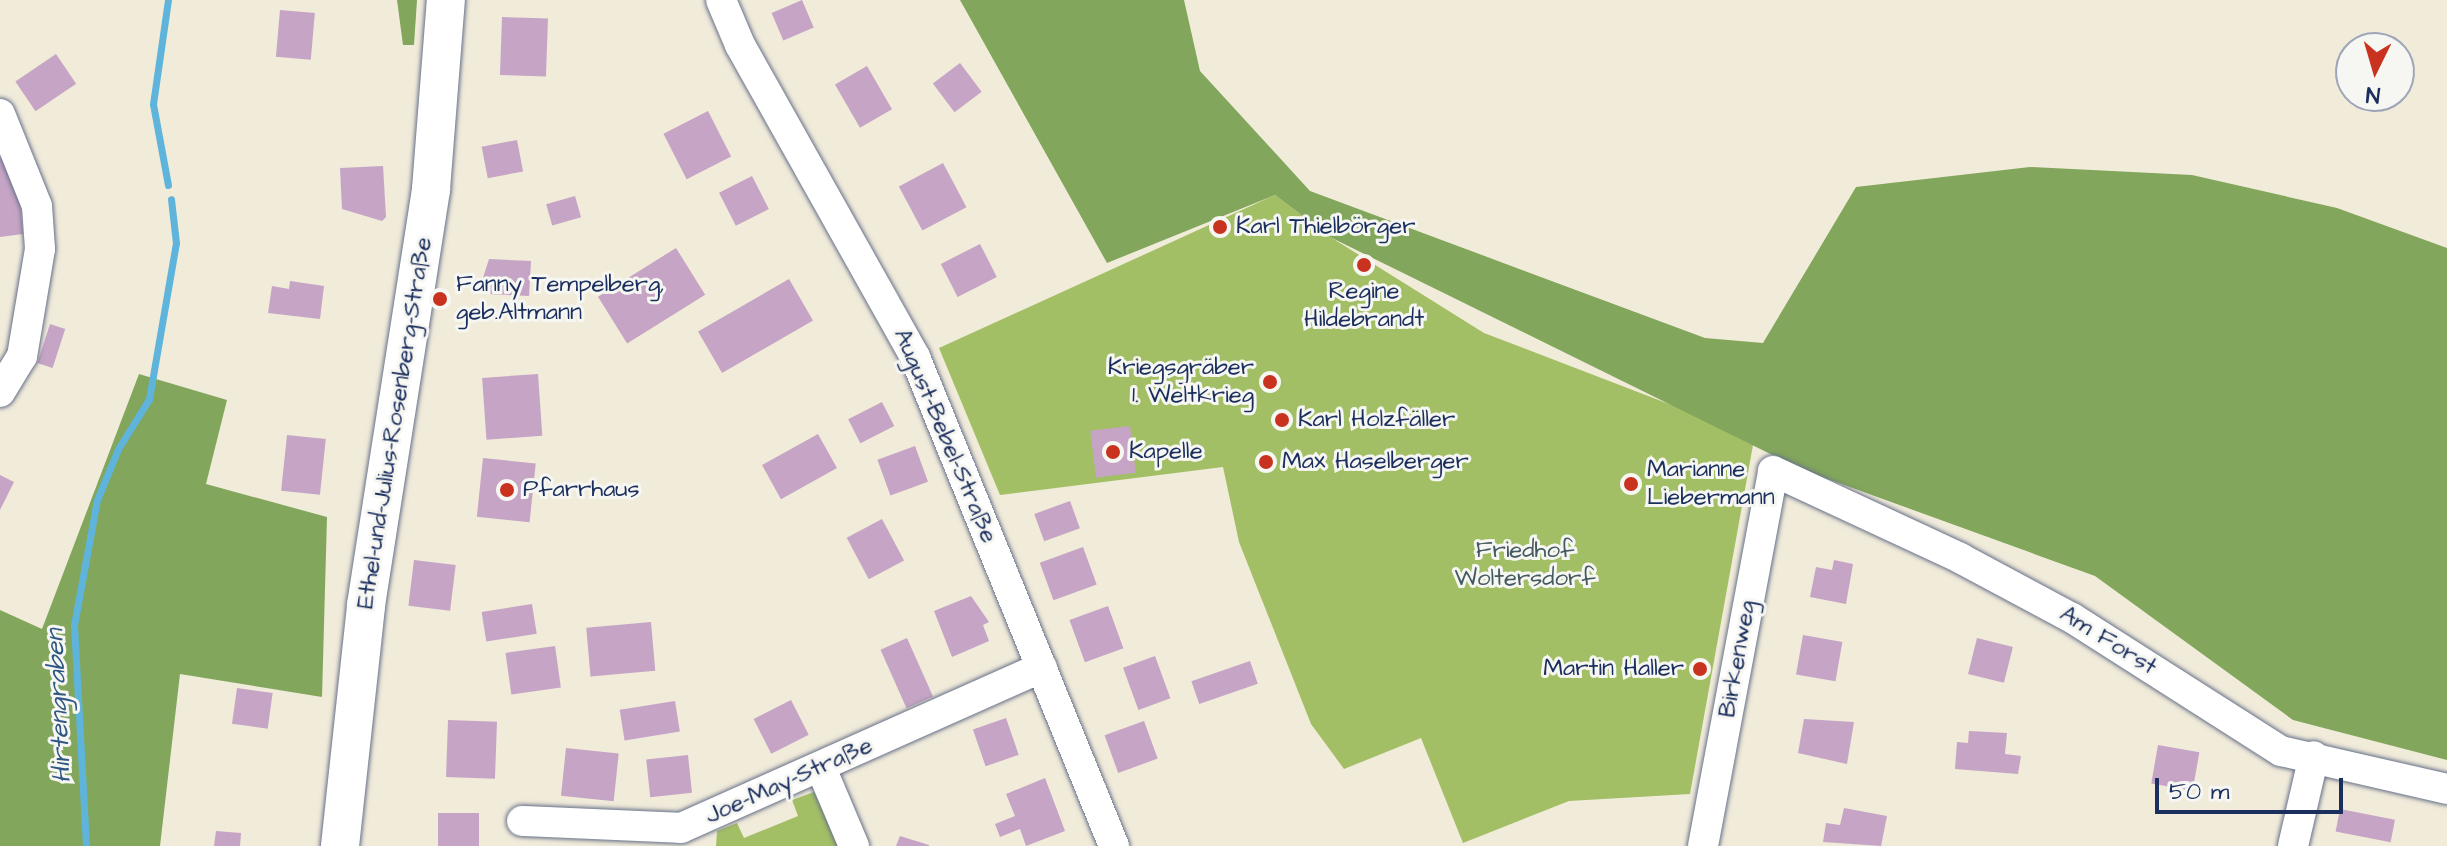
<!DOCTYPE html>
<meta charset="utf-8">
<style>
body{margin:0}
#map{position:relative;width:2447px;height:846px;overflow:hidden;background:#f1ebda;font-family:"Architects Daughter",sans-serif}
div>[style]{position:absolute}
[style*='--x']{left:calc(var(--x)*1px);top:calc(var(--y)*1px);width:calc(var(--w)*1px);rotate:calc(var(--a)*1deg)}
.green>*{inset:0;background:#a3bf66}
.forest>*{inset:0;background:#82a65b}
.stream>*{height:7px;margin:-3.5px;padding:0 3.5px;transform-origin:3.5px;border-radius:3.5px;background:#5fb4db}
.building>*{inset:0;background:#c6a4c5;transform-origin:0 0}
.roads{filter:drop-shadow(0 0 2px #667189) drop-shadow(0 0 2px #667189)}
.minor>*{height:30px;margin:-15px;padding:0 15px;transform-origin:15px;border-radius:15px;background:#fff}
.major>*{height:38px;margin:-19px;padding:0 19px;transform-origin:19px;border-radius:19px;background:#fff}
.dots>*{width:22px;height:22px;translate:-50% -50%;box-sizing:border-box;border:4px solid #f6f6f2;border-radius:50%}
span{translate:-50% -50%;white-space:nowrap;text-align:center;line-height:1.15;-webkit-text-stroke:6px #f6f6f2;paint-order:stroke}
.poi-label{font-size:24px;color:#1b2f5e}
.left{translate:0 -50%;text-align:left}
.right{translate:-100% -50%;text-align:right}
.street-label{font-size:24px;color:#1b2f5e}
.park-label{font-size:24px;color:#445a60}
.water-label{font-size:26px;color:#2f5784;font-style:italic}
.north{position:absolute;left:2335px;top:32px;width:80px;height:80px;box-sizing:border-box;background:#f6f6f2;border:2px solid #9ea6b7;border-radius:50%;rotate:185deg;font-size:22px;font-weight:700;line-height:32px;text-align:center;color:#1b2f5e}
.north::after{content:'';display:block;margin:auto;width:28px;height:36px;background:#c8321e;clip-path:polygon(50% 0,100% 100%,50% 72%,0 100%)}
.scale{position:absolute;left:2155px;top:778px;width:188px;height:36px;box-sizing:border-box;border:4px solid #1b2f5e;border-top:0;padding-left:10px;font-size:24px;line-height:28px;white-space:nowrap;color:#1b2f5e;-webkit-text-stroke:6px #f6f6f2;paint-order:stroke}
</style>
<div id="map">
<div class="green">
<div style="clip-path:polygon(1275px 195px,1332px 238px,1484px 333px,1682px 409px,1753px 445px,1690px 794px,1569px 801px,1463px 843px,1421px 738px,1344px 769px,1311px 724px,1239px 542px,1223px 467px,1000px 495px,939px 348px)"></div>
<div style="clip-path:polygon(814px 792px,842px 846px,716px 846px,717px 831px,737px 823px,744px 838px,798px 816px,792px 800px)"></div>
</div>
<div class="forest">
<div style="clip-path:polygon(397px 0,417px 0,414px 45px,403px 45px)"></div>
<div style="clip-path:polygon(960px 0,1184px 0,1200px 71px,1310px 191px,1705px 338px,1763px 343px,1856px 187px,2030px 167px,2192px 175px,2337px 208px,2447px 248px,2447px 760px,2293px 720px,2095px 576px,1803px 470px,1332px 238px,1275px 195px,1107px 263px)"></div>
<div style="clip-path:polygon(139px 374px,227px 400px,206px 484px,327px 517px,322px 697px,180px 674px,160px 846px,0 846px,0 610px,42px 629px)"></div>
</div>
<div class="stream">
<div style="--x:168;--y:185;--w:82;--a:-100.5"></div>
<div style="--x:153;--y:104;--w:105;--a:-81.8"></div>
<div style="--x:86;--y:846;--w:221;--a:-93.1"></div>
<div style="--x:74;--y:625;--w:127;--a:-79.6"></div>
<div style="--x:97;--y:500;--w:55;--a:-67.6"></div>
<div style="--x:118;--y:449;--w:59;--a:-58.2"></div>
<div style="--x:149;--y:399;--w:158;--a:-80.2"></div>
<div style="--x:176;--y:243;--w:44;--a:-96.5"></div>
</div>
<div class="building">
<div style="left:802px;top:0;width:30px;height:33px;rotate:67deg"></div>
<div style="left:280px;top:10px;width:35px;height:47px;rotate:5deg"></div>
<div style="left:502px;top:17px;width:46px;height:58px;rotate:2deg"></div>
<div style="left:56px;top:54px;width:36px;height:49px;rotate:56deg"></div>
<div style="left:960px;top:63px;width:36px;height:34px;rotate:53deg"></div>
<div style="left:867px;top:66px;width:50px;height:37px;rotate:60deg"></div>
<div style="left:708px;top:111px;width:51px;height:50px;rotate:63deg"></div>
<div style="left:517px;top:140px;width:32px;height:36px;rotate:79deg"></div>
<div style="clip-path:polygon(16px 156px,23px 234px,0 237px,0 158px)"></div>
<div style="left:943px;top:163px;width:50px;height:50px;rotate:62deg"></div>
<div style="clip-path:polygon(383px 166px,386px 217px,382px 221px,342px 209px,340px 168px)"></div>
<div style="left:752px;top:176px;width:37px;height:37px;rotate:63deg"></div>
<div style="left:575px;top:196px;width:22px;height:30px;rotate:74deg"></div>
<div style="left:980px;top:244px;width:37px;height:44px;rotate:63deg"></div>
<div style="left:676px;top:248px;width:55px;height:92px;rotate:58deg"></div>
<div style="clip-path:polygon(489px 259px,531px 261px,529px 296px,489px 294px,490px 282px,482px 281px)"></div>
<div style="left:789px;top:279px;width:48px;height:105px;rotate:60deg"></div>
<div style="clip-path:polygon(290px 281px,324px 286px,320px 319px,268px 313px,272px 286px,289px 289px)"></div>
<div style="left:50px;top:324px;width:16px;height:41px;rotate:18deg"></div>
<div style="left:538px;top:374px;width:62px;height:56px;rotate:86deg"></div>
<div style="left:882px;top:402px;width:27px;height:38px;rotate:63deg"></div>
<div style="left:1130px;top:426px;width:47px;height:40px;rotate:83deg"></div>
<div style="left:818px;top:434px;width:39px;height:64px;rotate:61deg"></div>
<div style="left:287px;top:435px;width:39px;height:56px;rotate:6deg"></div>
<div style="left:915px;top:446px;width:38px;height:40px;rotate:70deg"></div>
<div style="left:483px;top:458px;width:53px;height:59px;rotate:6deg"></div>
<div style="clip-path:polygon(0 475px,14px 482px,0 510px)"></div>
<div style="left:1070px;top:501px;width:29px;height:38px;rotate:70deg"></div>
<div style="left:882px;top:519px;width:47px;height:40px;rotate:62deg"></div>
<div style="left:1083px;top:547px;width:40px;height:46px;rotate:70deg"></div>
<div style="left:414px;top:560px;width:42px;height:46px;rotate:7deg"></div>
<div style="clip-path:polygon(1834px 560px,1853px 564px,1846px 604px,1810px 597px,1816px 567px,1832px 570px)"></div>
<div style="clip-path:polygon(971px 596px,989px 622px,983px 625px,989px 641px,952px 657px,934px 611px)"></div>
<div style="left:532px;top:604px;width:30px;height:51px;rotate:81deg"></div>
<div style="left:1108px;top:606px;width:45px;height:41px;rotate:70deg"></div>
<div style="left:651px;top:622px;width:49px;height:65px;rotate:85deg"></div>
<div style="left:1803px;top:635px;width:40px;height:40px;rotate:10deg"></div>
<div style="left:907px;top:638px;width:64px;height:29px;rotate:66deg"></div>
<div style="left:1977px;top:638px;width:37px;height:37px;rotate:14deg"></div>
<div style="left:555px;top:646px;width:42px;height:50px;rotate:82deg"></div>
<div style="left:1155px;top:656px;width:45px;height:34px;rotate:70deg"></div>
<div style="left:1250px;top:661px;width:24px;height:62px;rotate:71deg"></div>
<div style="left:237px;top:688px;width:36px;height:36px;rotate:8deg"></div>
<div style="left:791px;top:700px;width:39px;height:42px;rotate:63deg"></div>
<div style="left:675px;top:701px;width:31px;height:56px;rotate:81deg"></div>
<div style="left:1006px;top:718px;width:39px;height:35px;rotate:71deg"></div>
<div style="clip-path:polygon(1804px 719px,1854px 722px,1847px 764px,1798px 753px)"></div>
<div style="left:448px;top:720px;width:49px;height:57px;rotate:2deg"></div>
<div style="left:1144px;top:721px;width:40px;height:42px;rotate:70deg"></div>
<div style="clip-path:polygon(1969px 731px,2007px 733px,2005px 754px,2021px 756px,2018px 774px,1955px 769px,1957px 742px,1968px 743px)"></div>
<div style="left:2158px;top:745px;width:42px;height:39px;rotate:10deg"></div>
<div style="left:566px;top:748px;width:53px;height:48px;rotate:6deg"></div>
<div style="left:688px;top:755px;width:38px;height:42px;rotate:84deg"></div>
<div style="clip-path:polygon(1045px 778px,1065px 831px,1026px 846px,1020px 829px,1000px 837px,995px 824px,1015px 816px,1006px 794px)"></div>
<div style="clip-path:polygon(1844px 808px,1887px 816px,1881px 846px,1823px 842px,1826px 823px,1840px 825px)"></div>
<div style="left:2340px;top:809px;width:56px;height:23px;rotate:11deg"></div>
<div style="left:438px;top:813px;width:41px;height:33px"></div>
<div style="clip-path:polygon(216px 831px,241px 833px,240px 846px,214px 846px)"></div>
<div style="clip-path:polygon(900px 836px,929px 845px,929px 846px,896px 846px)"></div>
</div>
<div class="roads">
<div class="minor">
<div style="--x:721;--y:0;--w:49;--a:67.1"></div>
<div style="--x:740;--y:45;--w:358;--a:60.7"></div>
<div style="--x:915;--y:357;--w:528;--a:67.86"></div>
<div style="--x:0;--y:114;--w:99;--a:68.1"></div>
<div style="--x:37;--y:206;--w:43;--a:86"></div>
<div style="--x:40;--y:249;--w:109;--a:99.5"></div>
<div style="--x:22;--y:356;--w:42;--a:121.4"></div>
<div style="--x:821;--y:768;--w:85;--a:67.1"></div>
<div style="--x:522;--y:821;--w:159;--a:2.5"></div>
<div style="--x:681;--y:828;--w:395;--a:-24"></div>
<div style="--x:1703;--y:846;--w:381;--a:-79.4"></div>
<div style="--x:1773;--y:471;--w:206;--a:24.9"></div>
<div style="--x:1960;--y:558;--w:127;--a:28.2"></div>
<div style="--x:2072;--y:618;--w:248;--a:32.5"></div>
<div style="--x:2281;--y:751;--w:170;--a:12.9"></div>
<div style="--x:2293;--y:846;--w:92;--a:-76.9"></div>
</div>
<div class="major">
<div style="--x:340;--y:846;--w:242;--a:-83.8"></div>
<div style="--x:366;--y:605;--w:421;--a:-81.1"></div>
<div style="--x:431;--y:189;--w:190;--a:-85.5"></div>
</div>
</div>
<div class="dots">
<div style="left:1220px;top:227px;background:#c8321e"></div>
<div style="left:1364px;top:265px;background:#c8321e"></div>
<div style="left:440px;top:299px;background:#c8321e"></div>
<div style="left:1270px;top:382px;background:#c8321e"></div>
<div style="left:1282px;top:420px;background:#c8321e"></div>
<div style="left:1113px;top:452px;background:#c8321e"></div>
<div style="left:1266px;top:462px;background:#c8321e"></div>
<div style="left:1631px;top:484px;background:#c8321e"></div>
<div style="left:507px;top:490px;background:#c8321e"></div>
<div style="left:1700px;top:669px;background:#c8321e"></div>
</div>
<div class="poi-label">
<span class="left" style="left:1236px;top:227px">Karl Thielbörger</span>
<span class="left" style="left:456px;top:299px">Fanny Tempelberg,<br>geb.Altmann</span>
<span style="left:1364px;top:306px">Regine<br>Hildebrandt</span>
<span class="right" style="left:1254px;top:382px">Kriegsgräber<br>1. Weltkrieg</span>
<span class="left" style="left:1298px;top:420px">Karl Holzfäller</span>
<span class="left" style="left:1129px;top:452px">Kapelle</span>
<span class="left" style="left:1282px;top:462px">Max Haselberger</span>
<span class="left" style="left:1647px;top:484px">Marianne<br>Liebermann</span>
<span class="left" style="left:523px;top:490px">Pfarrhaus</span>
<span class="right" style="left:1684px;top:669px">Martin Haller</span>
</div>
<div class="street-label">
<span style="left:395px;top:423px;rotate:-81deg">Ethel-und-Julius-Rosenberg-Straße</span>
<span style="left:945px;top:436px;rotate:67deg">August-Bebel-Straße</span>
<span style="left:2108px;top:641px;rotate:32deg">Am Forst</span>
<span style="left:1738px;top:659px;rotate:-80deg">Birkenweg</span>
<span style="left:789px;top:781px;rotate:-24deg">Joe-May-Straße</span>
</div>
<div class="park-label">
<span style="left:1525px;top:565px">Friedhof<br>Woltersdorf</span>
</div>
<div class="water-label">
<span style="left:59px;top:706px;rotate:-93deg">Hirtengraben</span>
</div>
<div class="north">N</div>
<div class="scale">50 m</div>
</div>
